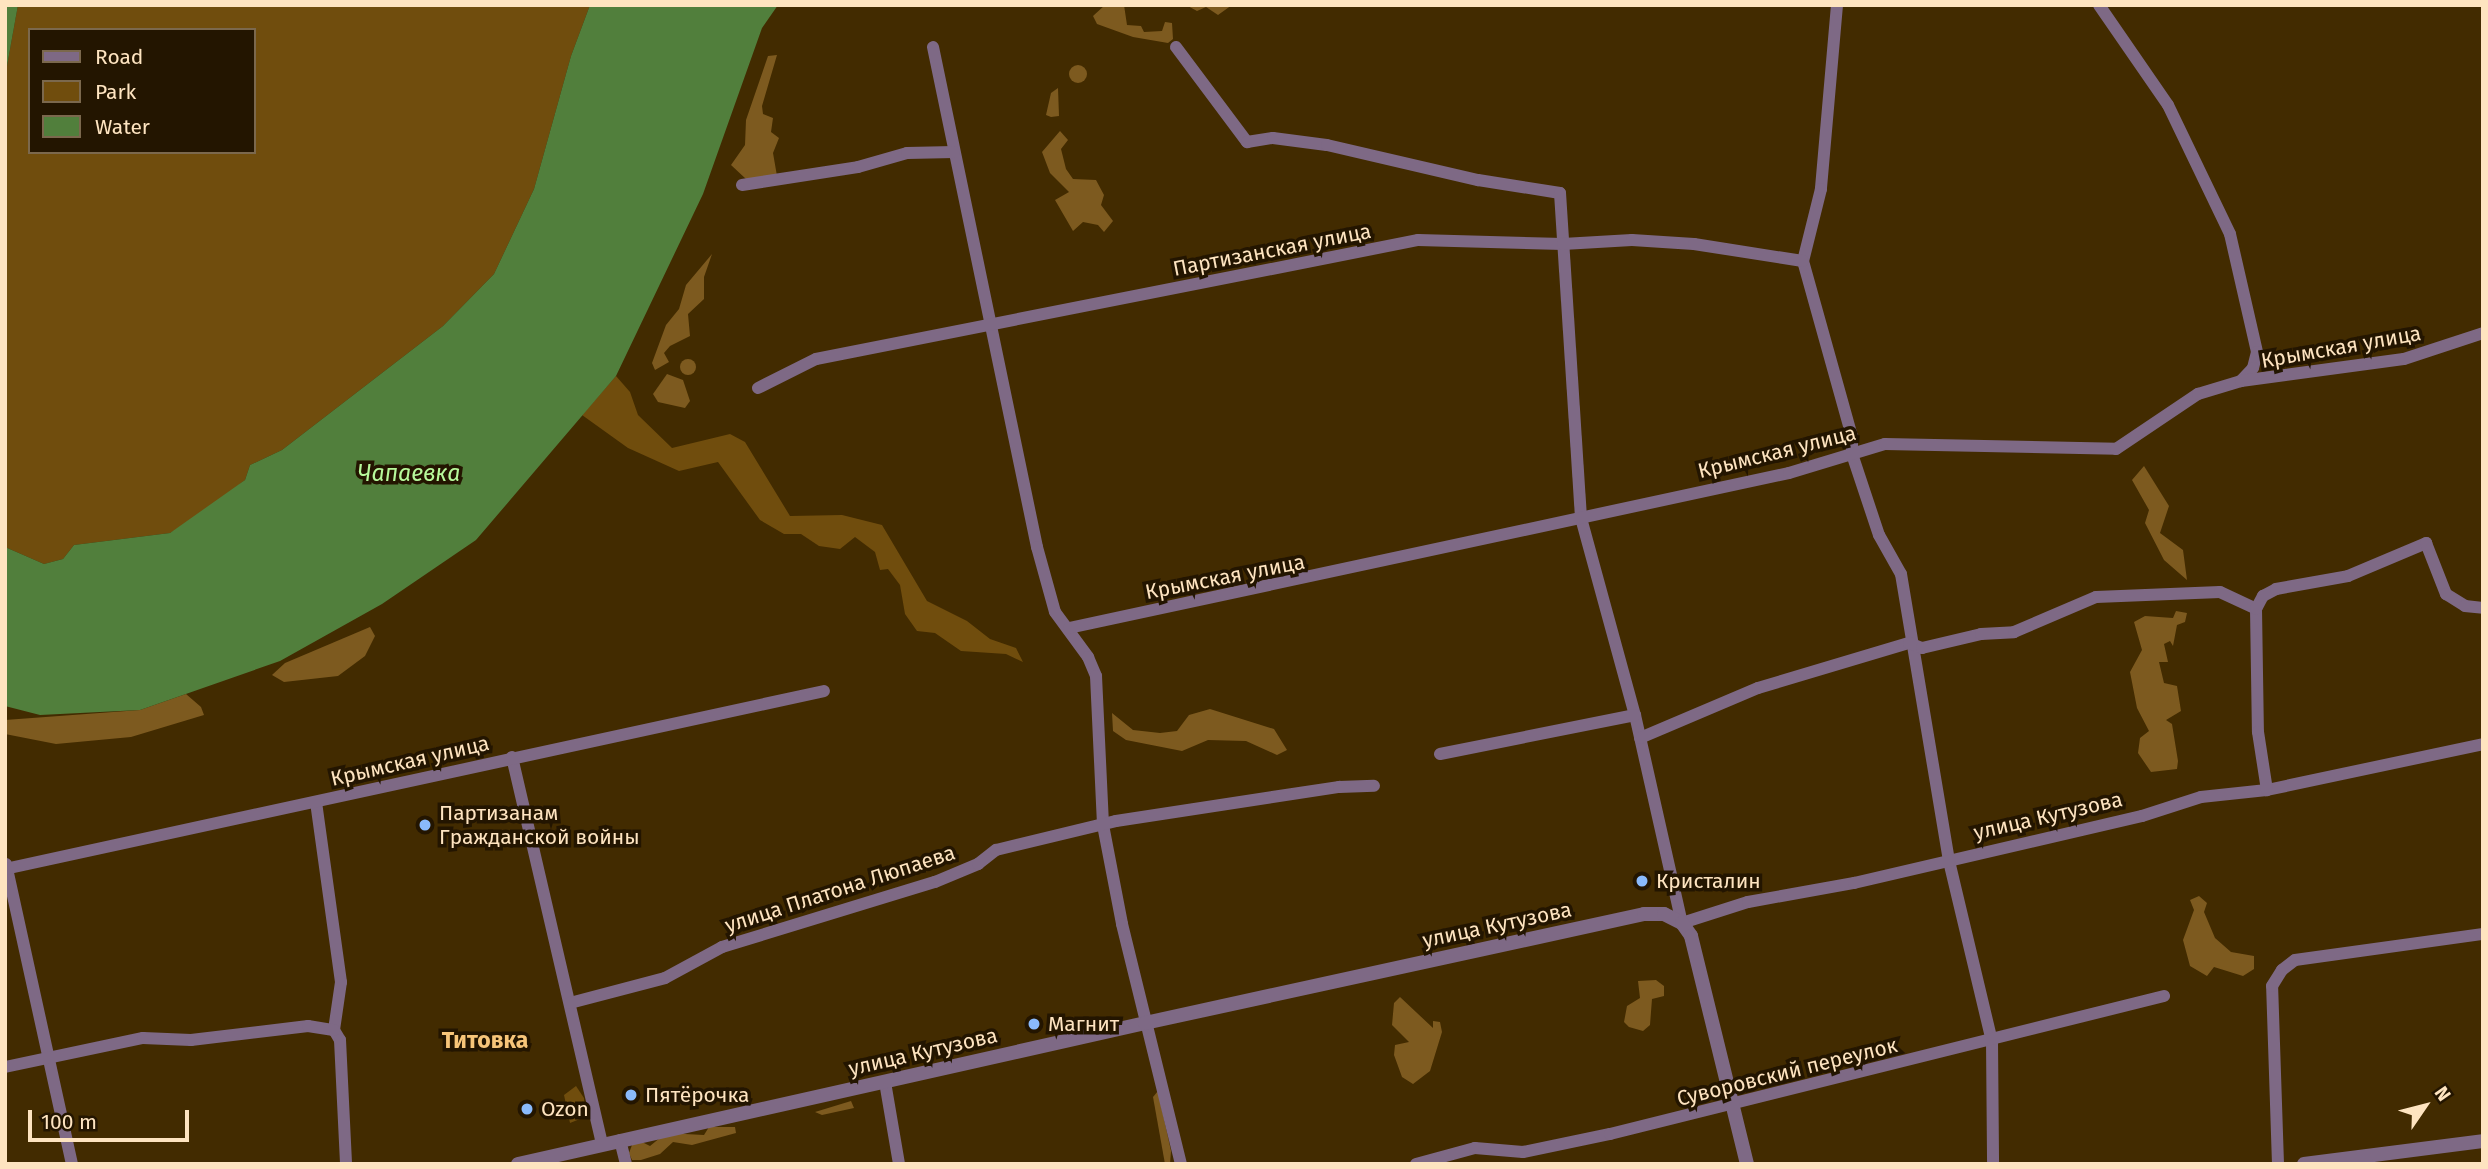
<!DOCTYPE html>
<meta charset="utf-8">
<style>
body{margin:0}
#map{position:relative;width:2488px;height:1169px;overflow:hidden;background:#422b00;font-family:"Fira Sans",sans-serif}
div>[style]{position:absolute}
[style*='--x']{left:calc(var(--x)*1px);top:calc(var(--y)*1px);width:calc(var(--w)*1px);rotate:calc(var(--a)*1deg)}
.green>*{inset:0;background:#704d0d}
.forest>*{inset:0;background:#7d5a1f}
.round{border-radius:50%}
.water>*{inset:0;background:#517f3c}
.minor>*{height:12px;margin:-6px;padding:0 6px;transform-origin:6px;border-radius:6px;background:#7e6985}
.tertiary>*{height:14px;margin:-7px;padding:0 7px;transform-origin:7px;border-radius:7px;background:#7e6985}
.dots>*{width:19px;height:19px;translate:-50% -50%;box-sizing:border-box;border:4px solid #231500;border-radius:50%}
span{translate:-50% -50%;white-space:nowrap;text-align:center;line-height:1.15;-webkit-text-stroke:7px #231500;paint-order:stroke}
.street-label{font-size:21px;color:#fee4c0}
.poi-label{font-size:21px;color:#fee4c0}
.left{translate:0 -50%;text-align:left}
.water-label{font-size:23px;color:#b7f99b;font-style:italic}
.neighbourhood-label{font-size:23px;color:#f7c579;font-weight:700}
.frame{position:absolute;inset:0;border:7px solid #fee4c0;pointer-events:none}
.legend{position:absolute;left:28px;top:28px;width:228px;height:126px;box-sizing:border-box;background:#231500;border:2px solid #7b684d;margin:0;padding:9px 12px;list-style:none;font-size:21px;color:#fee4c0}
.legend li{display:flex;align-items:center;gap:14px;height:35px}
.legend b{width:35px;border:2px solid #7b684d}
.north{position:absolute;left:2390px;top:1071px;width:70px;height:70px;-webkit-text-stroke:5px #231500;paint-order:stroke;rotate:55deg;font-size:19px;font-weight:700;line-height:28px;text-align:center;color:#fee4c0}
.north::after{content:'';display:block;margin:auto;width:24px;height:32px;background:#fee4c0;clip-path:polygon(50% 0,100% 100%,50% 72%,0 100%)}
.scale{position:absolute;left:28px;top:1110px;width:161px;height:32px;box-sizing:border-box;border:4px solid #fee4c0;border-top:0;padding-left:9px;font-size:21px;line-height:24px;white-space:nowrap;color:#fee4c0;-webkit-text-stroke:5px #231500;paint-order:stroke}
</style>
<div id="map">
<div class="green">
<div style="clip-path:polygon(evenodd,18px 5px,590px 5px,571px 56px,534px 189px,494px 274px,443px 326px,282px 450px,250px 465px,245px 480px,200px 516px,170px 533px,74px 545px,63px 559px,44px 564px,5px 547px,5px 77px,18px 5px,30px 30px,254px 30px,254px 152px,30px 152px,30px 30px)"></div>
<div style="clip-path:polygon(616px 376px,630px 392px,638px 415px,672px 448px,730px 434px,745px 442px,790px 516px,842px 515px,882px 525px,927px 601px,967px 621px,990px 639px,1016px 648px,1023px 662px,1006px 654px,961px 651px,935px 633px,917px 631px,905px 614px,900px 585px,888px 569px,880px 570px,875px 552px,855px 537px,840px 549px,819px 546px,801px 534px,784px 534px,760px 520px,718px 462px,679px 471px,628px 448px,582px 415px)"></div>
<div style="clip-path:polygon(576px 1086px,584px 1098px,585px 1117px,570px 1123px,564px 1095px)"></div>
</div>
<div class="forest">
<div style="clip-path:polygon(1105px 5px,1124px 5px,1127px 25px,1141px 26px,1144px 32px,1162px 31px,1165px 22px,1172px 23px,1173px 39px,1168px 43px,1133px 37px,1097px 24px,1093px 16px)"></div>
<div style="clip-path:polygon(1186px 5px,1232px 5px,1218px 15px,1206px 7px,1197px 11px)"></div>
<div style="clip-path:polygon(777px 55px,762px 106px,763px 114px,773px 118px,771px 132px,779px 138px,773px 153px,777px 176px,746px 179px,731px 165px,745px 145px,746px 120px,768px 56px)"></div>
<div class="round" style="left:1069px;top:65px;width:18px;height:18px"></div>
<div style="clip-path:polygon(1058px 88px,1059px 116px,1051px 117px,1046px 115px,1051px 93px)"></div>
<div style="clip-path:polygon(1060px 131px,1068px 140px,1061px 149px,1066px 169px,1073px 179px,1096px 180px,1104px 195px,1101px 205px,1113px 221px,1104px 232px,1098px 225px,1083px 222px,1073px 231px,1055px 200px,1069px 192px,1050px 173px,1042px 152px)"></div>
<div style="clip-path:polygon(712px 254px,704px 277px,704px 299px,688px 314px,690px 336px,670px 346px,664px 353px,669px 362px,655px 370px,652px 363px,666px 325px,679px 309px,686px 285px)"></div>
<div class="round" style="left:680px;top:359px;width:16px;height:16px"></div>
<div style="clip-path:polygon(667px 374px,683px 380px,690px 401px,685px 408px,658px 402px,653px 394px)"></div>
<div style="clip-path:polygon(2144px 466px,2169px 506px,2160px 533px,2183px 550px,2187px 580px,2164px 560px,2145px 523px,2149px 510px,2132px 480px)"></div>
<div style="clip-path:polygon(2176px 611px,2187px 613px,2185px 622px,2177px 625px,2173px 646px,2170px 641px,2164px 644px,2168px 662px,2159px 662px,2164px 683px,2177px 686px,2181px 711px,2166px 720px,2172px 724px,2178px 761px,2177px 769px,2151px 772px,2138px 753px,2140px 738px,2149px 731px,2137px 708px,2130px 672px,2142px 650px,2134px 622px,2145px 616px,2173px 618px)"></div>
<div style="clip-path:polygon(370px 627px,375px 636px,365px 656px,338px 676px,284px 682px,272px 675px,285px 663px)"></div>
<div style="clip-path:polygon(186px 694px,201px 707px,204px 715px,131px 737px,56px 744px,5px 734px,5px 720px,140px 710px)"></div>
<div style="clip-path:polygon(1210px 709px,1274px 729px,1287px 750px,1277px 755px,1246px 741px,1208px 740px,1182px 751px,1126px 740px,1113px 731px,1112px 713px,1133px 730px,1160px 733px,1177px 731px,1189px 715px)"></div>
<div style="clip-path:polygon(2199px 896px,2207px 903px,2204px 912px,2215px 938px,2231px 952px,2254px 956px,2254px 969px,2243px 976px,2214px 967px,2207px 976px,2190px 966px,2183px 940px,2194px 910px,2190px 900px)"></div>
<div style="clip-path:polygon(1656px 980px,1664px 986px,1664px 996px,1652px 999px,1650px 1025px,1643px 1031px,1629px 1027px,1624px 1022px,1627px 1006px,1640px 998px,1638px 981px)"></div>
<div style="clip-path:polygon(1400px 997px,1433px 1028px,1433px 1021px,1440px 1022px,1442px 1032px,1430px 1071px,1413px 1084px,1402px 1077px,1394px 1055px,1395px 1045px,1409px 1042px,1392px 1025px,1394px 1003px)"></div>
<div style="clip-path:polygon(1158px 1091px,1171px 1151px,1170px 1164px,1165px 1164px,1153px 1097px)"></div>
<div style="clip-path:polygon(851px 1101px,854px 1108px,822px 1115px,815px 1112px)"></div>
<div style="clip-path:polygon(709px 1127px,735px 1127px,736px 1133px,692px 1145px,673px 1142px,660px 1154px,641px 1160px,632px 1160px,629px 1153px,632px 1145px,642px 1142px,650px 1146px,666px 1133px,704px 1135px)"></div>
</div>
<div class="water">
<div style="clip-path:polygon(5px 5px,18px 5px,5px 77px)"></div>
<div style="clip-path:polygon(590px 5px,778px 5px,762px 28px,703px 194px,616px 376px,476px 540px,382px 604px,280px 661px,140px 710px,40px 715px,5px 706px,5px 547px,44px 564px,63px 559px,74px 545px,170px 533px,245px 480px,250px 465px,282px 450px,443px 326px,494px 274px,534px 189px,571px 56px)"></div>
</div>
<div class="minor">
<div style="--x:1837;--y:5;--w:185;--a:95"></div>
<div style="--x:1821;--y:189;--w:74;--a:104"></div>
<div style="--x:1803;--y:261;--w:182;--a:74.4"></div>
<div style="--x:1852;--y:436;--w:18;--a:90"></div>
<div style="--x:1852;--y:454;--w:85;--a:71.6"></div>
<div style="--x:1879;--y:535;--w:45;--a:60.6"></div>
<div style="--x:1901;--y:574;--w:291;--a:80.5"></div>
<div style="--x:1949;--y:861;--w:185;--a:76.6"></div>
<div style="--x:1992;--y:1041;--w:123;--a:89.5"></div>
<div style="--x:2099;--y:5;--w:121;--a:55.4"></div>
<div style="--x:2168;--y:105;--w:143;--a:64.3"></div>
<div style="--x:2230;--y:234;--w:121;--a:77.1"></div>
<div style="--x:2257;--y:352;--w:16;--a:104"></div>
<div style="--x:2253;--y:368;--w:18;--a:133"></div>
<div style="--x:933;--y:47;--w:511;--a:78.25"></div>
<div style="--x:1037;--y:547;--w:67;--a:74.5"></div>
<div style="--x:1055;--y:612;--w:56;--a:53.7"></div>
<div style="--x:1088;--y:657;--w:21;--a:67"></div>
<div style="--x:1096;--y:676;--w:149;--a:87.3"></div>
<div style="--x:1103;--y:825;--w:101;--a:79.1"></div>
<div style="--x:1122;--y:924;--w:247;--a:76.2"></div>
<div style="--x:1176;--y:47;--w:119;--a:53.2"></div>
<div style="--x:1247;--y:142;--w:26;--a:-9"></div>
<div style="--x:1273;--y:138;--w:54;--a:7.4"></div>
<div style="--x:1327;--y:145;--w:155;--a:13.1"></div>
<div style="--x:1478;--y:180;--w:83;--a:9"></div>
<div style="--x:1560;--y:193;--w:326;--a:86.3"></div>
<div style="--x:1581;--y:518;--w:204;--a:74.7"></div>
<div style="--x:1635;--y:715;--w:213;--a:77.3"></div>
<div style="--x:1682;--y:923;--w:69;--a:-17.7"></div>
<div style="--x:1748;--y:902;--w:108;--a:-10.2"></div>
<div style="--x:1854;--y:883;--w:296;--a:-13.1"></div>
<div style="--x:2142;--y:816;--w:62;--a:-17.9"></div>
<div style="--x:2201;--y:797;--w:66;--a:-6.1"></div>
<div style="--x:2267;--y:790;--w:221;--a:-12"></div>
<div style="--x:742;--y:185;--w:117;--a:-8.8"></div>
<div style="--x:858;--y:167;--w:51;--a:-15.9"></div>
<div style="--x:907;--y:153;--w:47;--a:-1.2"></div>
<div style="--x:758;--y:388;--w:65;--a:-26.6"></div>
<div style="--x:816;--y:359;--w:614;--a:-11.18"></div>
<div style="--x:1418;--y:240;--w:145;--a:1.6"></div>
<div style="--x:1563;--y:244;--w:69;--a:-3.3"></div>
<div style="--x:1632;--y:240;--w:62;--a:3.7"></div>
<div style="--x:1694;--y:244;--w:110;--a:8.9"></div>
<div style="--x:2256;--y:609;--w:123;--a:89.1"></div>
<div style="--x:2258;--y:732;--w:59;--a:81.2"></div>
<div style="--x:1069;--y:628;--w:736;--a:-12.15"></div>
<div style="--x:1789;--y:473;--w:100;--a:-16.8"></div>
<div style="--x:1885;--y:444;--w:231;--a:1.2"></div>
<div style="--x:2116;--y:449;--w:99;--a:-33.9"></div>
<div style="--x:2198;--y:394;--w:45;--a:-16.8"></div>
<div style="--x:2241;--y:381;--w:164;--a:-7.7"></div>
<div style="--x:2404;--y:359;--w:83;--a:-18.2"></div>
<div style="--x:1640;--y:738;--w:128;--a:-23"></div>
<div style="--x:1758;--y:688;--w:158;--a:-16.6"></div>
<div style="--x:1909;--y:643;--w:14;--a:21"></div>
<div style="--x:1922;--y:648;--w:61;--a:-13.3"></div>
<div style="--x:1981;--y:634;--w:33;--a:-3"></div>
<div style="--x:2014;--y:632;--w:89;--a:-23.1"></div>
<div style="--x:2096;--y:597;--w:124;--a:-2.3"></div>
<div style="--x:2220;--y:592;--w:40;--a:25"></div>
<div style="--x:2256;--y:609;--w:15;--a:-62"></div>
<div style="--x:2263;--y:596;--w:15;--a:-28"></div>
<div style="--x:2276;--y:589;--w:73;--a:-10.2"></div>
<div style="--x:2348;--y:576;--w:85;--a:-22.9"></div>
<div style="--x:2426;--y:543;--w:55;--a:68.6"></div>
<div style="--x:2446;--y:594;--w:22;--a:32"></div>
<div style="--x:2465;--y:606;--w:18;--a:6"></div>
<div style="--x:1440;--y:754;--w:199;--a:-11.3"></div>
<div style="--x:512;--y:757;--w:397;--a:76.9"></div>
<div style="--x:316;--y:802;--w:182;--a:82.1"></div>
<div style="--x:341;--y:982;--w:49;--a:98.3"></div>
<div style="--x:334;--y:1030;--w:12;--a:59"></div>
<div style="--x:340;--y:1040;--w:124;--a:87.2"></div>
<div style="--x:6;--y:864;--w:307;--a:77.6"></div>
<div style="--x:5;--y:869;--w:838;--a:-12.26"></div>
<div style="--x:570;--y:1003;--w:98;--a:-14.7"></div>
<div style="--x:665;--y:978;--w:65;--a:-28.5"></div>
<div style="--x:722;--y:947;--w:223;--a:-17"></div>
<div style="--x:935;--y:882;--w:47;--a:-22.7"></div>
<div style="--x:978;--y:864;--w:23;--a:-38"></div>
<div style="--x:996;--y:850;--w:123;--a:-13.6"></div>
<div style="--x:1116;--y:821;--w:226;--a:-8.7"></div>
<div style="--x:1339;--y:787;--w:35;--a:-2"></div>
<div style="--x:5;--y:1067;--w:141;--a:-11.9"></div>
<div style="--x:143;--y:1038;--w:48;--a:2.4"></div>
<div style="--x:191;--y:1040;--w:118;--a:-6.8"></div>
<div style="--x:308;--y:1026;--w:26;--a:9"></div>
<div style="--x:885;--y:1082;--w:83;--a:80.3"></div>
<div style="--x:620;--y:1140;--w:25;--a:76"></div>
<div style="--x:1416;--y:1164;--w:61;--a:-15.2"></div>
<div style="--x:1475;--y:1148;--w:48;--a:4.8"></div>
<div style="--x:1523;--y:1152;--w:89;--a:-11.7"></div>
<div style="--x:1610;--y:1134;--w:571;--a:-13.99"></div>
<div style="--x:2278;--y:1164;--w:178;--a:-91.9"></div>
<div style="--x:2272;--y:986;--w:19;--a:-58"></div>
<div style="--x:2282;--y:970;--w:16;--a:-38"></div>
<div style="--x:2295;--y:960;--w:190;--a:-7.9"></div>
</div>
<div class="tertiary">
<div style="--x:518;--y:1164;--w:643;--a:-12.67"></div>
<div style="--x:1145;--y:1023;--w:511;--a:-12.32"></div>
<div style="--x:1644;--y:914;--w:20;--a:0"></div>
<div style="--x:1664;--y:914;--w:20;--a:27"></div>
<div style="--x:1682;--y:923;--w:16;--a:55"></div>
<div style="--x:1691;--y:936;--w:235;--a:76.2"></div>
<div style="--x:2304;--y:1164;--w:180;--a:-7.3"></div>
</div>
<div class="dots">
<div style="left:425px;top:825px;background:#8abafc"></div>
<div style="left:1642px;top:881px;background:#8abafc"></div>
<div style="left:1034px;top:1024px;background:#8abafc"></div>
<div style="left:631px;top:1095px;background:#8abafc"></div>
<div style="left:527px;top:1109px;background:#8abafc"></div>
</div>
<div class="street-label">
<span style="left:1272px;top:250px;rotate:-11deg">Партизанская улица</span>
<span style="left:2341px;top:347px;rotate:-10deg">Крымская улица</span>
<span style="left:1777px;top:452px;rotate:-14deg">Крымская улица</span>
<span style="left:1225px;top:577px;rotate:-11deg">Крымская улица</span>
<span style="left:410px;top:761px;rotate:-13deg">Крымская улица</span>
<span style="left:2048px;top:816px;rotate:-13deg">улица Кутузова</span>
<span style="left:840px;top:889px;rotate:-18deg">улица Платона Люпаева</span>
<span style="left:1497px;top:925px;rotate:-12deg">улица Кутузова</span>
<span style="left:923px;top:1052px;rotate:-13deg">улица Кутузова</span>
<span style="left:1787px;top:1072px;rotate:-14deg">Суворовский переулок</span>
</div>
<div class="poi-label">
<span class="left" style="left:439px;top:825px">Партизанам<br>Гражданской войны</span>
<span class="left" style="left:1656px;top:881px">Кристалин</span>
<span class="left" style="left:1048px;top:1024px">Магнит</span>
<span class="left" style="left:645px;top:1095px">Пятёрочка</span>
<span class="left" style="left:541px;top:1109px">Ozon</span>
</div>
<div class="water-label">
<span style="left:409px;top:473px">Чапаевка</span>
</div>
<div class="neighbourhood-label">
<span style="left:485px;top:1040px">Титовка</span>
</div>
<div class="frame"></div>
<ul class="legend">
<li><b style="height:9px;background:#7e6985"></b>Road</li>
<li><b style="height:19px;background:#704d0d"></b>Park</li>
<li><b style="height:19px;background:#517f3c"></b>Water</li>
</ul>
<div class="north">N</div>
<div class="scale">100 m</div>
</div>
